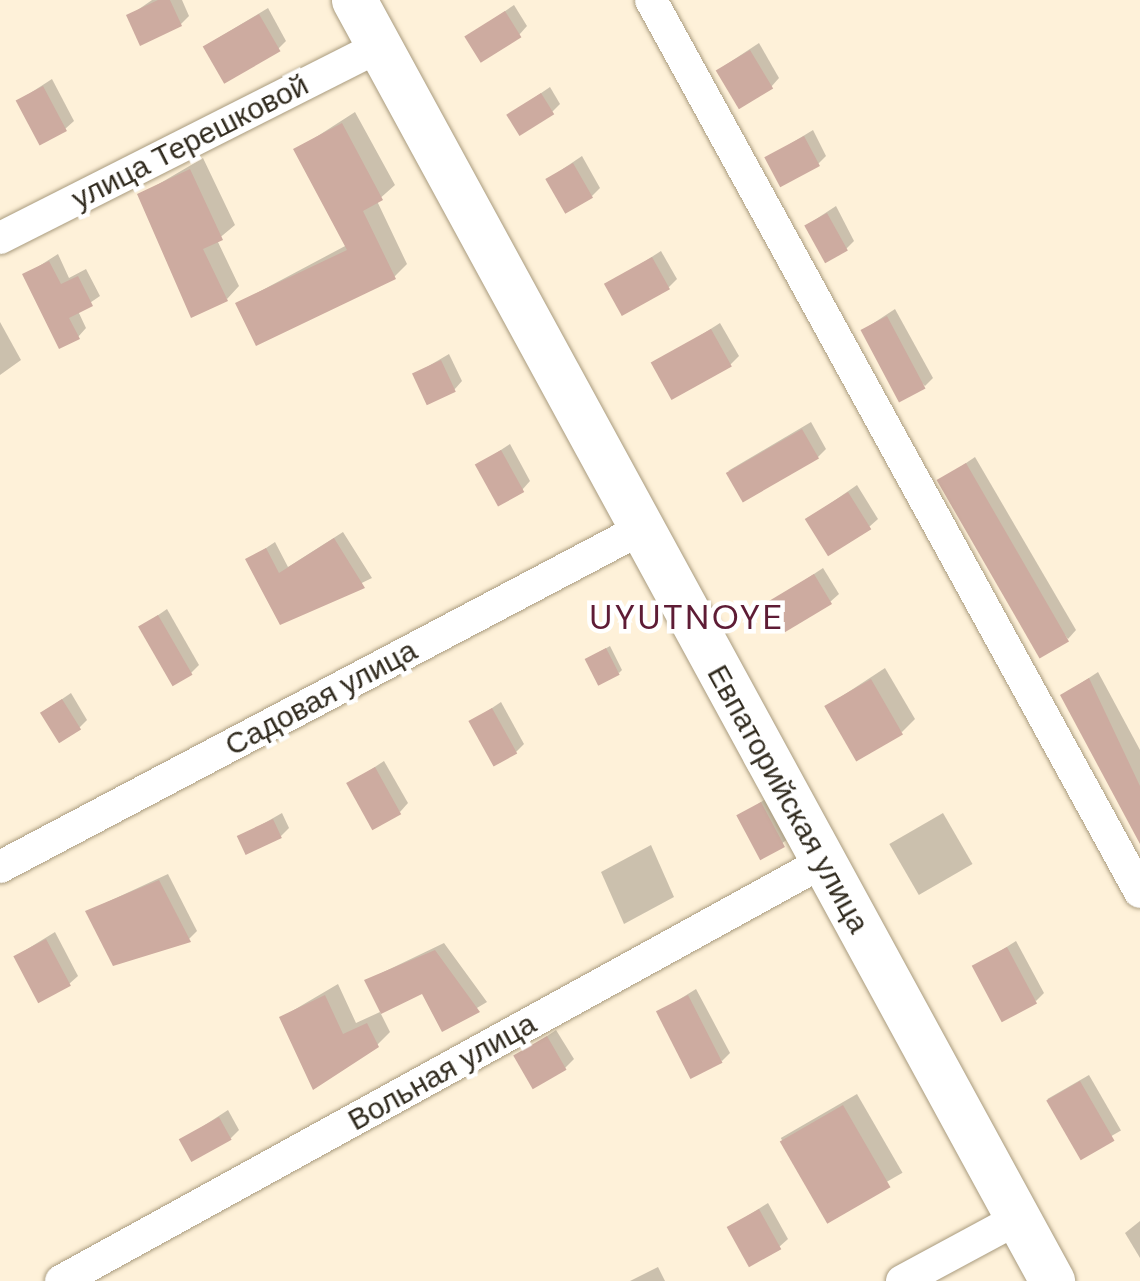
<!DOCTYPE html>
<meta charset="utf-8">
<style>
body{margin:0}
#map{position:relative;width:1140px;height:1281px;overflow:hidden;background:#fef1d9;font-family:"DM Sans",sans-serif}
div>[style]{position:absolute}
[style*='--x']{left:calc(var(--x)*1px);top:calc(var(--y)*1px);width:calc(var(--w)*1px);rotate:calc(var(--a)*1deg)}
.shadow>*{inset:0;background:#0003;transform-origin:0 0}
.building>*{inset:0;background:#cdaba0;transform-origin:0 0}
.roads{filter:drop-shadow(0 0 2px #a99b7e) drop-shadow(0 0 2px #a99b7e)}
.street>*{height:32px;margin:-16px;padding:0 16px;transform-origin:16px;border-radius:16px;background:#fff}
.secondary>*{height:45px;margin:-22.5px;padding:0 22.5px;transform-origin:22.5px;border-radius:22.5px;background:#fff}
span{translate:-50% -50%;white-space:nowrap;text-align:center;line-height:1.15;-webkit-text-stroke:9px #fff;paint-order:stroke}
.street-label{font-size:30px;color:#322c20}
.quarter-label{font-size:35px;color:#5e1c35;letter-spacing:2.5px}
</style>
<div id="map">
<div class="shadow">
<div style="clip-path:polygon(152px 0,182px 0,189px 16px,181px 24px,129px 16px)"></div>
<div style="clip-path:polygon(514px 5px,527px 26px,519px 35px,467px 37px)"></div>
<div style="clip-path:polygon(268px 8px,286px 41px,278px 49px,205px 46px)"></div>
<div style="clip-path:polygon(759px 43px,779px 78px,771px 87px,718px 70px)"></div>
<div style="clip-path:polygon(52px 79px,74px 121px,65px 129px,18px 101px)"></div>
<div style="clip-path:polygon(550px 87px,560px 104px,552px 112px,509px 115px)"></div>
<div style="clip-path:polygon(355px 112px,395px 185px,377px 201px,407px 264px,394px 277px,238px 303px,347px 245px,296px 150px)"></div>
<div style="clip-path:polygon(813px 130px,826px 156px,818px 164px,767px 158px)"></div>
<div style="clip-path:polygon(582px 156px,600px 188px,592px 196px,548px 179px)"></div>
<div style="clip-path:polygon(203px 158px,235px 225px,217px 240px,239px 286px,227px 299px,140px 195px)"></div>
<div style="clip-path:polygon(836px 206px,854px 241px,846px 249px,807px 225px)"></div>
<div style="clip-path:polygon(661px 251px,677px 279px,669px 287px,608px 285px)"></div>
<div style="clip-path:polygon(58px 254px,69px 278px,86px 269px,100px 296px,78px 311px,86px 328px,78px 337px,25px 275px)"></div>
<div style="clip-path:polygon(895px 309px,933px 378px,925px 386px,863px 330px)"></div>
<div style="clip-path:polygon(0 322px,21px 360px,0 375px)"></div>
<div style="clip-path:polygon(720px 323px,739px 356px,730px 365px,654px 365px)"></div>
<div style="clip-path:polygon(449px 354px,462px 381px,454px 390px,415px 374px)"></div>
<div style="clip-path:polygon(811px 422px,826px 449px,818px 457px,728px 471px)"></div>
<div style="clip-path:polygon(510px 444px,530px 481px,522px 490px,478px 465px)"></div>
<div style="clip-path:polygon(975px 457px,1076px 630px,1068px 639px,941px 480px)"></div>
<div style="clip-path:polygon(857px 485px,878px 519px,869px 527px,808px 519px)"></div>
<div style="clip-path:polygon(343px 532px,372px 578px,281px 622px,248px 560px,275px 542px,288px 567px)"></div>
<div style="clip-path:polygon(823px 568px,839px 594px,830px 602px,770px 603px)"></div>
<div style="clip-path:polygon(167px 609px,199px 665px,191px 673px,141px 627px)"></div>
<div style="clip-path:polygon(610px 646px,622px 670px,619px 673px,592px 656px)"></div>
<div style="clip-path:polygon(885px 668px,915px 719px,902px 732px,827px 706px)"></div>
<div style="clip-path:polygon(1098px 672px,1140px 750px,1140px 837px,1063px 695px)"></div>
<div style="clip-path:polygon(71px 693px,87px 720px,79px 728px,43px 712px)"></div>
<div style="clip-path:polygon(501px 702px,524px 744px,516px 752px,471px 722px)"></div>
<div style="clip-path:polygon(384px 761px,408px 803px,400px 812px,349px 784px)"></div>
<div style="clip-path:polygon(770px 796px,792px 836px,763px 857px,740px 816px)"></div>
<div style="clip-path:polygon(282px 813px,289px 828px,281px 836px,240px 837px)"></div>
<div style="left:943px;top:813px;width:59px;height:62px;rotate:60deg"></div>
<div style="clip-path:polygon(651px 845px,674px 897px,624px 924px,601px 872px)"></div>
<div style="clip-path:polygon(168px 874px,197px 931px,189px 939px,88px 911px)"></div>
<div style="clip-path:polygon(55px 932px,78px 976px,69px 984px,16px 956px)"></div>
<div style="clip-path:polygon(1016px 941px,1044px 993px,1036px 1001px,975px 967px)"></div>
<div style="clip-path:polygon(444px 943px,487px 1002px,443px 1028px,423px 991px,367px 980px)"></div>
<div style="clip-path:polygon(338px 984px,356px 1023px,380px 1012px,390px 1032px,377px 1045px,282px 1017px)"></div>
<div style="clip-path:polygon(696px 989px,730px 1053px,722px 1061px,659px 1012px)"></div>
<div style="clip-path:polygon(556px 1030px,574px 1059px,565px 1068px,516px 1057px)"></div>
<div style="left:1089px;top:1075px;width:64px;height:48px;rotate:60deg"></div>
<div style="left:857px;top:1094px;width:91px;height:88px;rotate:60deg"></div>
<div style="clip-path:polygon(228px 1110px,239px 1130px,231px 1138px,182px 1140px)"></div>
<div style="clip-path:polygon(768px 1203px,788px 1239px,779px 1247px,730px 1227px)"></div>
<div style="clip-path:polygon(1140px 1221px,1140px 1258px,1125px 1233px)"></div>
<div style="clip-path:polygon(658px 1267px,665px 1281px,630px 1281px)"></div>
</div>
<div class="building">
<div style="clip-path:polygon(158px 0,170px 0,182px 26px,140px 46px,126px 15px)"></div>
<div style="left:505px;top:11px;width:31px;height:48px;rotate:58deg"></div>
<div style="left:259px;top:14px;width:43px;height:65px;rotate:60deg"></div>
<div style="left:750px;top:50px;width:45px;height:40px;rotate:59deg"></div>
<div style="left:43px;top:86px;width:51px;height:31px;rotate:62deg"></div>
<div style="left:541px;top:93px;width:25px;height:41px;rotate:58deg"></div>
<div style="clip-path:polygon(342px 123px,383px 200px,363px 211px,396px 279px,256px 346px,235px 303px,347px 250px,293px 149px)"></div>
<div style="left:804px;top:136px;width:34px;height:45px;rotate:62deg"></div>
<div style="left:573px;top:163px;width:40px;height:32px;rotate:60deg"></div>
<div style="clip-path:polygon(190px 169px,223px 240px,203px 249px,228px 301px,191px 318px,137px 194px)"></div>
<div style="left:827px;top:213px;width:43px;height:26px;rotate:61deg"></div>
<div style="left:652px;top:257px;width:37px;height:55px;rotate:61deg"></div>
<div style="clip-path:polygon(49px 261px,61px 284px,78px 276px,93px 306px,69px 318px,80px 339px,59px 349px,22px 274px)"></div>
<div style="left:887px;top:316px;width:82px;height:30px;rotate:62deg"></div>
<div style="left:711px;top:329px;width:43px;height:69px;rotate:61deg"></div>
<div style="left:441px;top:360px;width:35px;height:32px;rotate:65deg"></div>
<div style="left:802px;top:429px;width:34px;height:88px;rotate:60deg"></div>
<div style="left:501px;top:450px;width:48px;height:30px;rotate:61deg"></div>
<div style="left:966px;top:463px;width:206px;height:34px;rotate:60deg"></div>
<div style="left:848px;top:492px;width:44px;height:51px;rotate:58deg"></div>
<div style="clip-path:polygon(334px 538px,365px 588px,280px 625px,245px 559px,266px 548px,279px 573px)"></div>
<div style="left:814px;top:574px;width:35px;height:55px;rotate:59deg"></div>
<div style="left:158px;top:615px;width:69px;height:23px;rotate:60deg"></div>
<div style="left:606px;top:648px;width:30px;height:24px;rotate:63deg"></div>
<div style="clip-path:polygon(1089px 678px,1140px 786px,1140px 844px,1060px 695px)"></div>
<div style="left:871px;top:679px;width:64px;height:54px;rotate:60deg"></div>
<div style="left:62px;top:699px;width:36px;height:26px;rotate:58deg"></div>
<div style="left:492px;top:708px;width:52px;height:27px;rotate:61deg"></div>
<div style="left:375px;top:767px;width:54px;height:33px;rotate:61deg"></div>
<div style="left:761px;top:802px;width:51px;height:28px;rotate:62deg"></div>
<div style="left:273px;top:819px;width:21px;height:40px;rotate:65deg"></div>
<div style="clip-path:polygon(159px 880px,191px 942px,113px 966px,85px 911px)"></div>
<div style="left:46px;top:939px;width:53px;height:37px;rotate:62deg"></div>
<div style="left:1007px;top:947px;width:64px;height:40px;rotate:62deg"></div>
<div style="clip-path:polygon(435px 950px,480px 1012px,442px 1032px,422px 994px,381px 1014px,364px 980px)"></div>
<div style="clip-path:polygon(325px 995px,343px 1034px,367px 1023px,379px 1047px,313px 1090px,279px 1017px)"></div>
<div style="left:688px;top:995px;width:76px;height:36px;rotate:63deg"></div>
<div style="left:547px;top:1036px;width:39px;height:39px;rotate:60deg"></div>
<div style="left:1080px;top:1081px;width:69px;height:39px;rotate:60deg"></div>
<div style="left:843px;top:1105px;width:95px;height:73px;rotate:60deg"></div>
<div style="left:219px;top:1117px;width:26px;height:46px;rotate:61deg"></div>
<div style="left:759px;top:1209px;width:46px;height:37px;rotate:61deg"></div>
</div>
<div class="roads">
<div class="street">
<div style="--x:651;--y:0;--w:1017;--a:61.27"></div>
<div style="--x:0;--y:238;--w:426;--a:-26.8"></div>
<div style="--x:0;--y:867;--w:725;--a:-27.8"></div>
<div style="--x:61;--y:1281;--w:870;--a:-28.81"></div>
<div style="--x:902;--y:1281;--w:131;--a:-28.3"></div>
</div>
<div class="secondary">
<div style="--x:354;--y:0;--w:1459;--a:61.41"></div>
</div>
</div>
<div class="street-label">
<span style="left:190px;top:142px;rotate:-27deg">улица Терешковой</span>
<span style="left:321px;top:698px;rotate:-28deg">Садовая улица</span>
<span style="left:788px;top:799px;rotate:61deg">Евпаторийская улица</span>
<span style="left:442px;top:1072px;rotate:-29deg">Вольная улица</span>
</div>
<div class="quarter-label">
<span style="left:687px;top:617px">UYUTNOYE</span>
</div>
</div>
